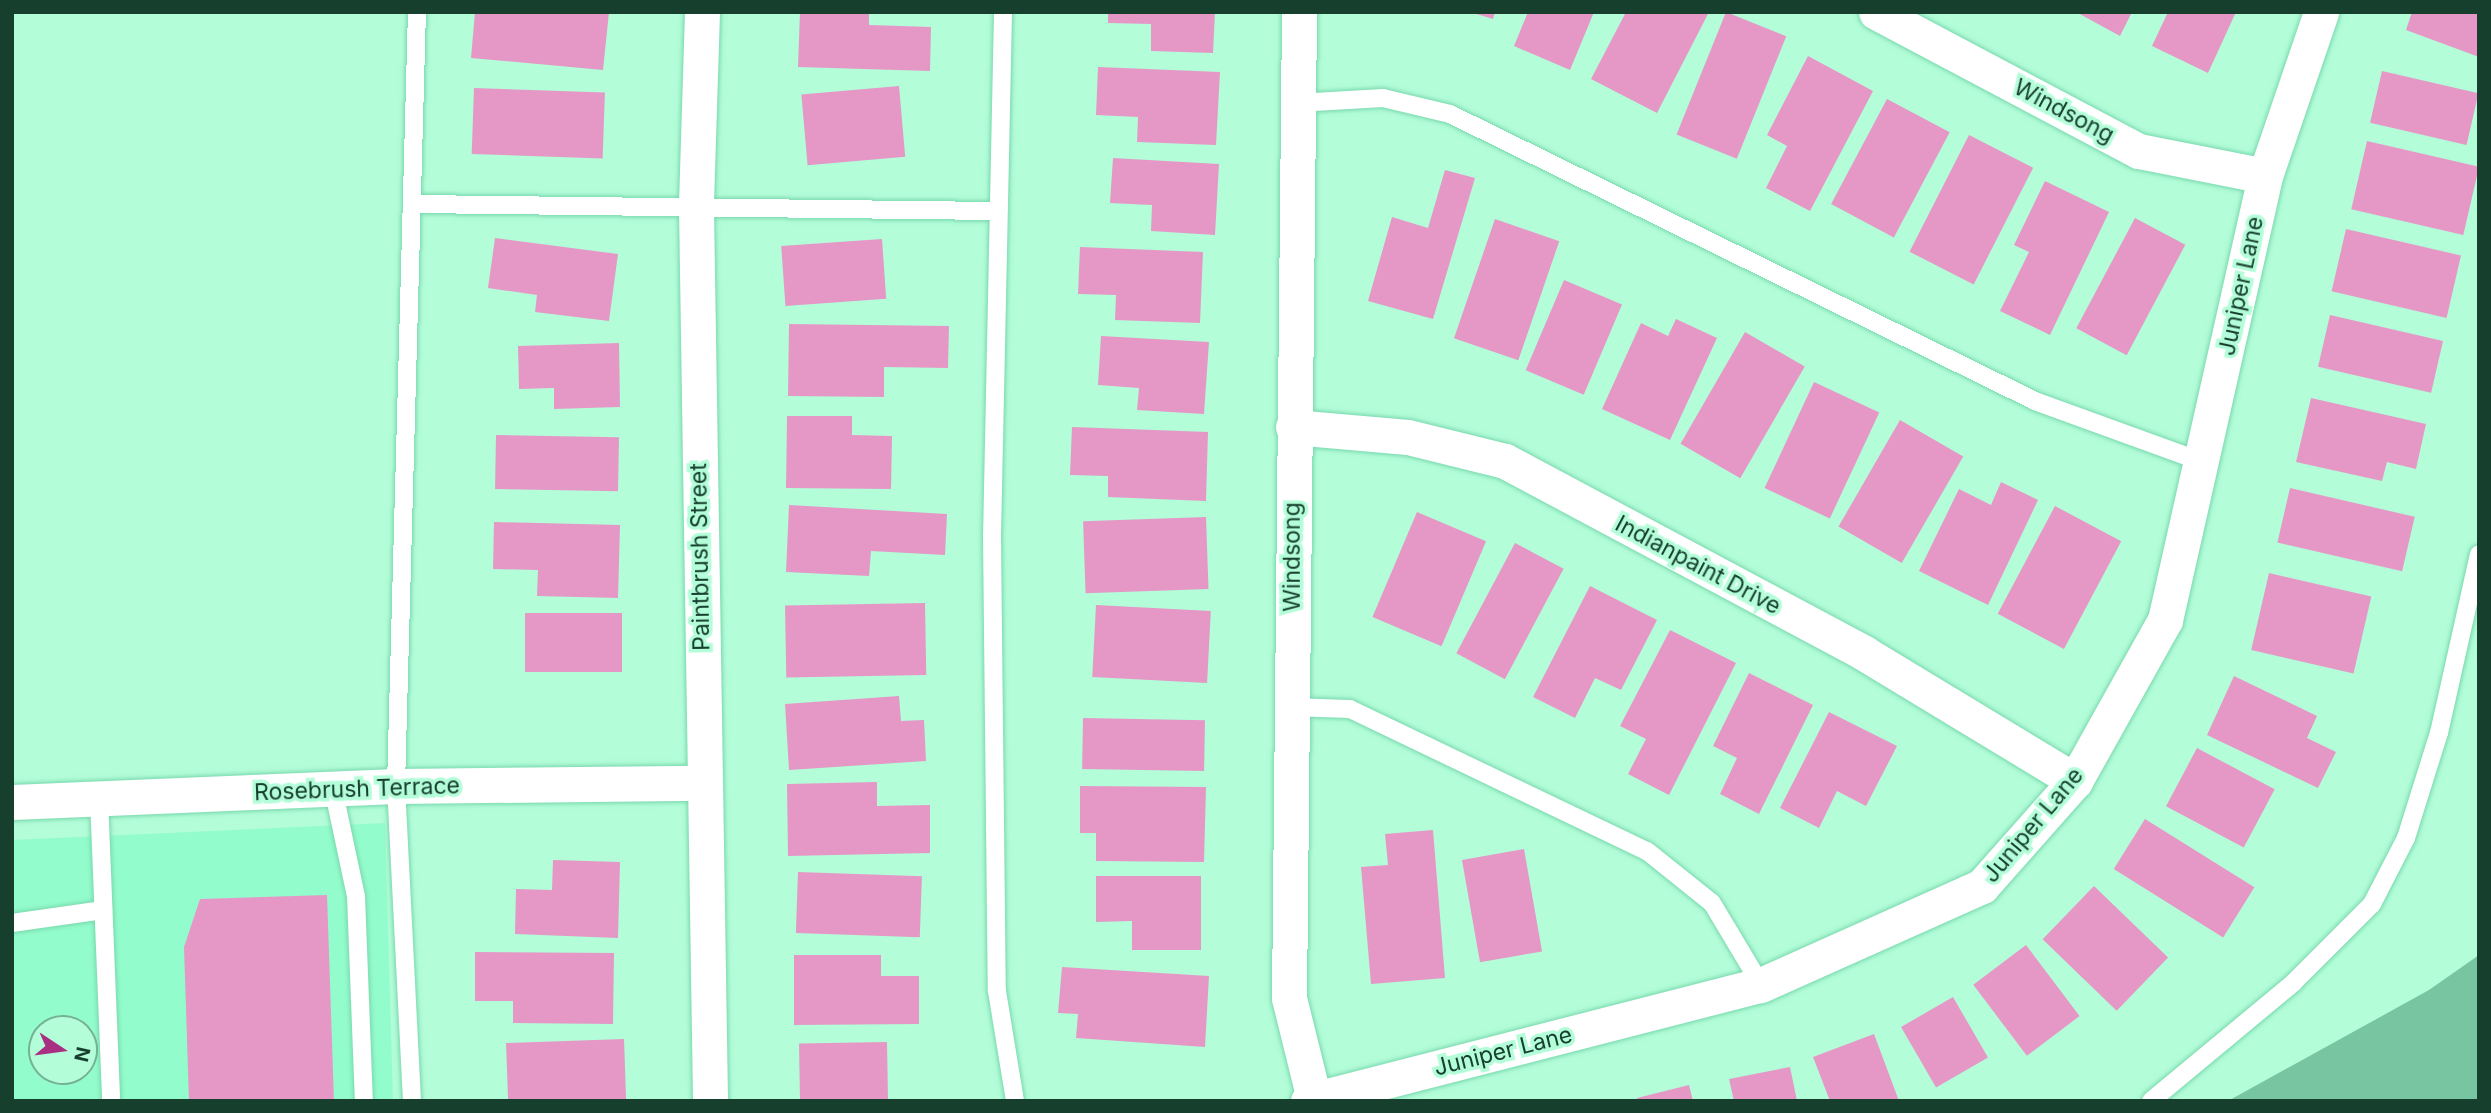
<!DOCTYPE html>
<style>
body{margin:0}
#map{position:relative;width:2491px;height:1113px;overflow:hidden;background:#b3fdd9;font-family:Inter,sans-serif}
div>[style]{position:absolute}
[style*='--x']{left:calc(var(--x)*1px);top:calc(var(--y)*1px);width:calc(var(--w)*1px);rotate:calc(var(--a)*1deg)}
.built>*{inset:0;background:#93fccc}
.forest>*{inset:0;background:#77c5a1}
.building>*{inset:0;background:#e598c6;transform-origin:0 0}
.roads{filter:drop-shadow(0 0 2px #79d8ad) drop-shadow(0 0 2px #79d8ad)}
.service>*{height:18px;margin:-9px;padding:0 9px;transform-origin:9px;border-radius:9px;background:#fff}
.minor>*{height:35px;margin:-17.5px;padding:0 17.5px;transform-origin:17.5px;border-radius:17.5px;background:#fff}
span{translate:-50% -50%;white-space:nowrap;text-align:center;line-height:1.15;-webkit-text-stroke:7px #b3fdd9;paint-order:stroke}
.street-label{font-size:23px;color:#173f2e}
.frame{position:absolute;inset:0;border:14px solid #173f2e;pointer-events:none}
.north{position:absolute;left:28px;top:1015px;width:70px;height:70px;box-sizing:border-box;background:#b3fdd9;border:2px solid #75b195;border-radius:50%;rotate:103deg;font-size:19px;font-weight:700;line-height:28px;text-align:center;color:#173f2e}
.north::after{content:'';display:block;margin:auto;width:24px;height:32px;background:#a92f83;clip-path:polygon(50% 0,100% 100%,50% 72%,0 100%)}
</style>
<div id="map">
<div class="built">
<div style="clip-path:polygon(evenodd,385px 823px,393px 1101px,12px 1101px,12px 840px,385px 823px,42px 1029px,84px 1029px,84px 1071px,42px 1071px,42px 1029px)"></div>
</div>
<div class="forest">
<div style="clip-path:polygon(2479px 955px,2479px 1101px,2228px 1101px,2429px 990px)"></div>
</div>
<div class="building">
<div style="clip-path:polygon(475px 12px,609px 12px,603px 70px,471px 58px)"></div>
<div style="clip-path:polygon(800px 12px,869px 12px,869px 25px,931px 27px,930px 71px,798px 67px)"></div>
<div style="clip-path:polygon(1108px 12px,1215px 12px,1213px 53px,1151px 51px,1151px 24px,1108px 23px)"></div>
<div style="clip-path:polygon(1470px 12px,1495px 12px,1493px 19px)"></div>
<div style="clip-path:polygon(1528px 12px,1594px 12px,1570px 70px,1514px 46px)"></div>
<div style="clip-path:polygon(1626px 12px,1709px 12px,1657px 113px,1591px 79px)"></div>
<div style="left:1726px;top:12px;width:65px;height:132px;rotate:22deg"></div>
<div style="clip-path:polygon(2076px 12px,2132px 12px,2120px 36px)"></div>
<div style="clip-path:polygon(2168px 12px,2236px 12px,2208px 73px,2152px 46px)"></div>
<div style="clip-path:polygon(2412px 12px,2479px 12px,2479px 57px,2406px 30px)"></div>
<div style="clip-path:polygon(1808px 56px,1873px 91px,1810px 211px,1766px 188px,1787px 146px,1767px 135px)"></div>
<div style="clip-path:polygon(1098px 67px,1220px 72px,1216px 145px,1137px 142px,1138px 117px,1096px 115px)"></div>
<div style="left:2382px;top:71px;width:99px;height:53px;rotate:13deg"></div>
<div style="left:899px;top:86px;width:71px;height:98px;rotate:85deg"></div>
<div style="left:474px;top:88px;width:131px;height:66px;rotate:2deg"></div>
<div style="left:1887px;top:99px;width:71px;height:119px;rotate:28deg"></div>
<div style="left:1969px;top:135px;width:72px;height:131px;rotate:27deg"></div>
<div style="left:2367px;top:141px;width:115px;height:70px;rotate:13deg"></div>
<div style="clip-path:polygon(1113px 158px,1219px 164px,1215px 235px,1151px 231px,1152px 205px,1110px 203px)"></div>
<div style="clip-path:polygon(1445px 170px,1475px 178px,1433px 319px,1368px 301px,1392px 217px,1428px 228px)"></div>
<div style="clip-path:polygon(2045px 181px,2109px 212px,2050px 335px,2000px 311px,2029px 252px,2014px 245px)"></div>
<div style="left:2135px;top:218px;width:57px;height:125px;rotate:28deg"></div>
<div style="left:1495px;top:219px;width:68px;height:126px;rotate:19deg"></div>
<div style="left:2346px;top:229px;width:118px;height:64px;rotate:13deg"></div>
<div style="clip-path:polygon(495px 238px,618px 254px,609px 321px,535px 312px,537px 295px,488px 288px)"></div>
<div style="left:882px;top:239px;width:60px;height:101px;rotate:86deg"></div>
<div style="clip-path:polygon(1080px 247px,1203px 252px,1200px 323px,1115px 320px,1116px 295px,1078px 294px)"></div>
<div style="left:1564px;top:280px;width:63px;height:98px;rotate:23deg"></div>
<div style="left:2330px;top:315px;width:116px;height:53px;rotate:13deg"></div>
<div style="clip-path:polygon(1676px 319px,1717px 338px,1670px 440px,1602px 409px,1641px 323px,1668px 336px)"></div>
<div style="clip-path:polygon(789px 324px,949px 326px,948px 368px,884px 367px,884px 397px,788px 396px)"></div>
<div style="left:1745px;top:332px;width:69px;height:129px;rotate:30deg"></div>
<div style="clip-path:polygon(1101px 336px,1209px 342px,1204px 414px,1137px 410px,1139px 388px,1098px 385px)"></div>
<div style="clip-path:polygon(619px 343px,620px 407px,554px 409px,554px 388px,519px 389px,518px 346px)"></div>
<div style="left:1814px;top:382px;width:72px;height:117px;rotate:25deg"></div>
<div style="clip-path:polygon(2311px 398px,2426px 424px,2416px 469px,2387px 462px,2382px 481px,2296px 462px)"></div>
<div style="clip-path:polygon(787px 416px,852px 416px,852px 435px,892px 436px,891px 489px,786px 488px)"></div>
<div style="left:1900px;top:420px;width:73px;height:123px;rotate:30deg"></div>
<div style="clip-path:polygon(1072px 427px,1208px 432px,1206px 501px,1108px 497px,1108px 476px,1070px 475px)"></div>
<div style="left:496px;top:435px;width:123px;height:54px;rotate:1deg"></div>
<div style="clip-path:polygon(2001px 482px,2038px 500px,1988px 605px,1919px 571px,1959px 489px,1991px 505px)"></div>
<div style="left:2290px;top:488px;width:128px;height:56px;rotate:13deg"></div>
<div style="clip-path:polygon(789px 505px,947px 514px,945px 555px,871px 551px,869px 576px,786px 572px)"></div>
<div style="left:2055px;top:506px;width:75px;height:122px;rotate:28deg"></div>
<div style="left:1417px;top:512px;width:75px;height:114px;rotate:23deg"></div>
<div style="left:1206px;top:517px;width:72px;height:123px;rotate:88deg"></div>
<div style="clip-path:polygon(494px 522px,620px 525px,618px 598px,537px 596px,538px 570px,493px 569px)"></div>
<div style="left:1515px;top:543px;width:55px;height:125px;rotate:28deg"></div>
<div style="left:2269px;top:573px;width:105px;height:79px;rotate:13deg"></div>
<div style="clip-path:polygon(1590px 586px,1657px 620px,1621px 690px,1595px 678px,1575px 718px,1533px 697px)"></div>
<div style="left:925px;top:603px;width:72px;height:140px;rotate:89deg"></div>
<div style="left:1096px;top:605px;width:115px;height:72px;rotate:3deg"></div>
<div style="left:622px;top:613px;width:59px;height:97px;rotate:90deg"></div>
<div style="clip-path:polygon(1670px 630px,1736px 663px,1669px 795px,1628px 774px,1646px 739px,1620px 726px)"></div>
<div style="clip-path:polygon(1749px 673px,1813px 705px,1759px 814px,1720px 794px,1737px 758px,1713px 746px)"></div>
<div style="clip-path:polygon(2234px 676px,2317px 716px,2307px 738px,2336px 752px,2318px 788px,2207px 735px)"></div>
<div style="clip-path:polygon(899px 696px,901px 721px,924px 720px,926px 761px,789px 770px,785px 704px)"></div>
<div style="clip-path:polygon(1829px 712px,1897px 746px,1866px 806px,1837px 791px,1819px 828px,1780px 808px)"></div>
<div style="left:1083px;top:718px;width:122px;height:51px;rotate:1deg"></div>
<div style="left:2197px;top:748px;width:88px;height:66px;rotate:28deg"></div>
<div style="clip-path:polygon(877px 782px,877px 806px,930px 805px,930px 853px,788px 856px,787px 784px)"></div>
<div style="clip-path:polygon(1080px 786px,1206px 787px,1204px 862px,1096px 861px,1096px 833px,1080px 833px)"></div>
<div style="left:2145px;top:819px;width:129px;height:59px;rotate:32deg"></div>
<div style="clip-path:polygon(1433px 830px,1445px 978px,1371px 984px,1361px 867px,1388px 865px,1385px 834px)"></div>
<div style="left:1524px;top:849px;width:104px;height:63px;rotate:80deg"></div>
<div style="clip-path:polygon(553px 860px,620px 862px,618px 938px,515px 934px,516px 889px,552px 890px)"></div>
<div style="left:798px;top:872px;width:124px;height:61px;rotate:2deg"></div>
<div style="clip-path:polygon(1096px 876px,1201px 876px,1201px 950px,1132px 950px,1132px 921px,1096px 922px)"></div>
<div style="left:2094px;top:886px;width:103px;height:74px;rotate:44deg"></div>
<div style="clip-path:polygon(327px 895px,334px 1101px,189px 1101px,184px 947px,200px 899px)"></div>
<div style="left:2026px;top:945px;width:89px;height:66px;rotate:53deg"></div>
<div style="clip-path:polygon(475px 952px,614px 953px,613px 1024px,513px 1023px,513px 1001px,475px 1001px)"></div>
<div style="clip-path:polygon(794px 955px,881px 955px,881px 976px,919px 976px,919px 1024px,794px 1025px)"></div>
<div style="clip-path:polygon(1062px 967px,1209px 976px,1205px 1047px,1076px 1038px,1078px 1014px,1058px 1013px)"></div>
<div style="left:1953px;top:997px;width:70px;height:60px;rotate:60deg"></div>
<div style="clip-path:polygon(1874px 1034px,1899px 1101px,1830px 1101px,1813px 1057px)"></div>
<div style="left:624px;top:1039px;width:62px;height:118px;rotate:88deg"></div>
<div style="left:887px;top:1042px;width:59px;height:88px;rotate:89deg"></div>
<div style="clip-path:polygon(1790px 1067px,1797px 1101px,1734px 1101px,1729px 1079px)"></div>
<div style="clip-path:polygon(1689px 1085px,1693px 1101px,1638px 1101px,1637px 1098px)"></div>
</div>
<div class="roads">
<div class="service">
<div style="--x:1003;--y:12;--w:524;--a:91.2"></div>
<div style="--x:992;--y:536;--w:455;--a:89.4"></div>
<div style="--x:997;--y:991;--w:111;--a:80.7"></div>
<div style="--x:1297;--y:103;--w:86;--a:-3.3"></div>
<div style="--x:1383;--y:98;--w:69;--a:13.4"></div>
<div style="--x:1450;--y:114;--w:652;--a:26.13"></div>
<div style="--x:2035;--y:401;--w:179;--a:20"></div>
<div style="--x:414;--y:204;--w:584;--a:0.69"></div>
<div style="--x:1290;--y:707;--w:60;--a:1.9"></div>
<div style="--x:1350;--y:709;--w:329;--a:25.6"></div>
<div style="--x:1647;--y:851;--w:83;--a:38.7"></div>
<div style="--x:1712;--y:903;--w:96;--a:59.1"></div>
<div style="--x:333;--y:788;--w:110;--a:78"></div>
<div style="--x:356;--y:896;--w:205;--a:87.8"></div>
<div style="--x:99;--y:798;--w:303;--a:87.7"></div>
<div style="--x:12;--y:923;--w:92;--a:-8.1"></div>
<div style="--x:412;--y:1101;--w:315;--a:-92.9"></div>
<div style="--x:396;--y:786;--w:774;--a:-88.45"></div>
<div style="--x:2151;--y:1101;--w:185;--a:-39.7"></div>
<div style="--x:2293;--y:983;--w:112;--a:-45"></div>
<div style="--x:2372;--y:904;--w:74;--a:-62.7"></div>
<div style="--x:2406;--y:838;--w:110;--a:-72.6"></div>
<div style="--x:2439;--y:733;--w:183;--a:-77.4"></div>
</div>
<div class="minor">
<div style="--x:702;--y:12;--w:196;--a:91.8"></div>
<div style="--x:696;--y:208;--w:893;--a:89.1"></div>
<div style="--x:1299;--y:12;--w:986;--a:90.58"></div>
<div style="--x:1289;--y:998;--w:104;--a:76.1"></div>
<div style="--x:1876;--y:12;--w:297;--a:27.9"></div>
<div style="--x:2139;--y:151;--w:128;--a:11.2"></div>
<div style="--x:1293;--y:427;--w:115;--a:5"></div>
<div style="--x:1408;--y:437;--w:100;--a:13.9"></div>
<div style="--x:1505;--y:461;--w:407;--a:28.1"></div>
<div style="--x:1864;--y:653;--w:247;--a:31.2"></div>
<div style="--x:12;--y:802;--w:384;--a:-2.4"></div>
<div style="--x:396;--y:786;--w:307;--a:-0.6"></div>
<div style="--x:1308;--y:1101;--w:468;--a:-14.4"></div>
<div style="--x:1761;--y:985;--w:242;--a:-24.1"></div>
<div style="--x:1982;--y:886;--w:140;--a:-48.5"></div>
<div style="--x:2075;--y:781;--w:184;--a:-60.8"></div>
<div style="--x:2165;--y:620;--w:455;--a:-77.3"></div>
<div style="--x:2265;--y:176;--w:173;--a:-71.1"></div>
</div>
</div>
<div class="street-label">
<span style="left:2064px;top:111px;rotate:28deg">Windsong</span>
<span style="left:2241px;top:286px;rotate:-78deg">Juniper Lane</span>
<span style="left:700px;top:557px;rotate:-91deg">Paintbrush Street</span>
<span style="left:1292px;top:557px;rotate:-90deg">Windsong</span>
<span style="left:1698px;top:565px;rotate:28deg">Indianpaint Drive</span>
<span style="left:357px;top:789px;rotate:-2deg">Rosebrush Terrace</span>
<span style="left:2033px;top:825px;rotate:-50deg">Juniper Lane</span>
<span style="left:1503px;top:1051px;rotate:-14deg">Juniper Lane</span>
</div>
<div class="frame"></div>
<div class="north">N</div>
</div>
